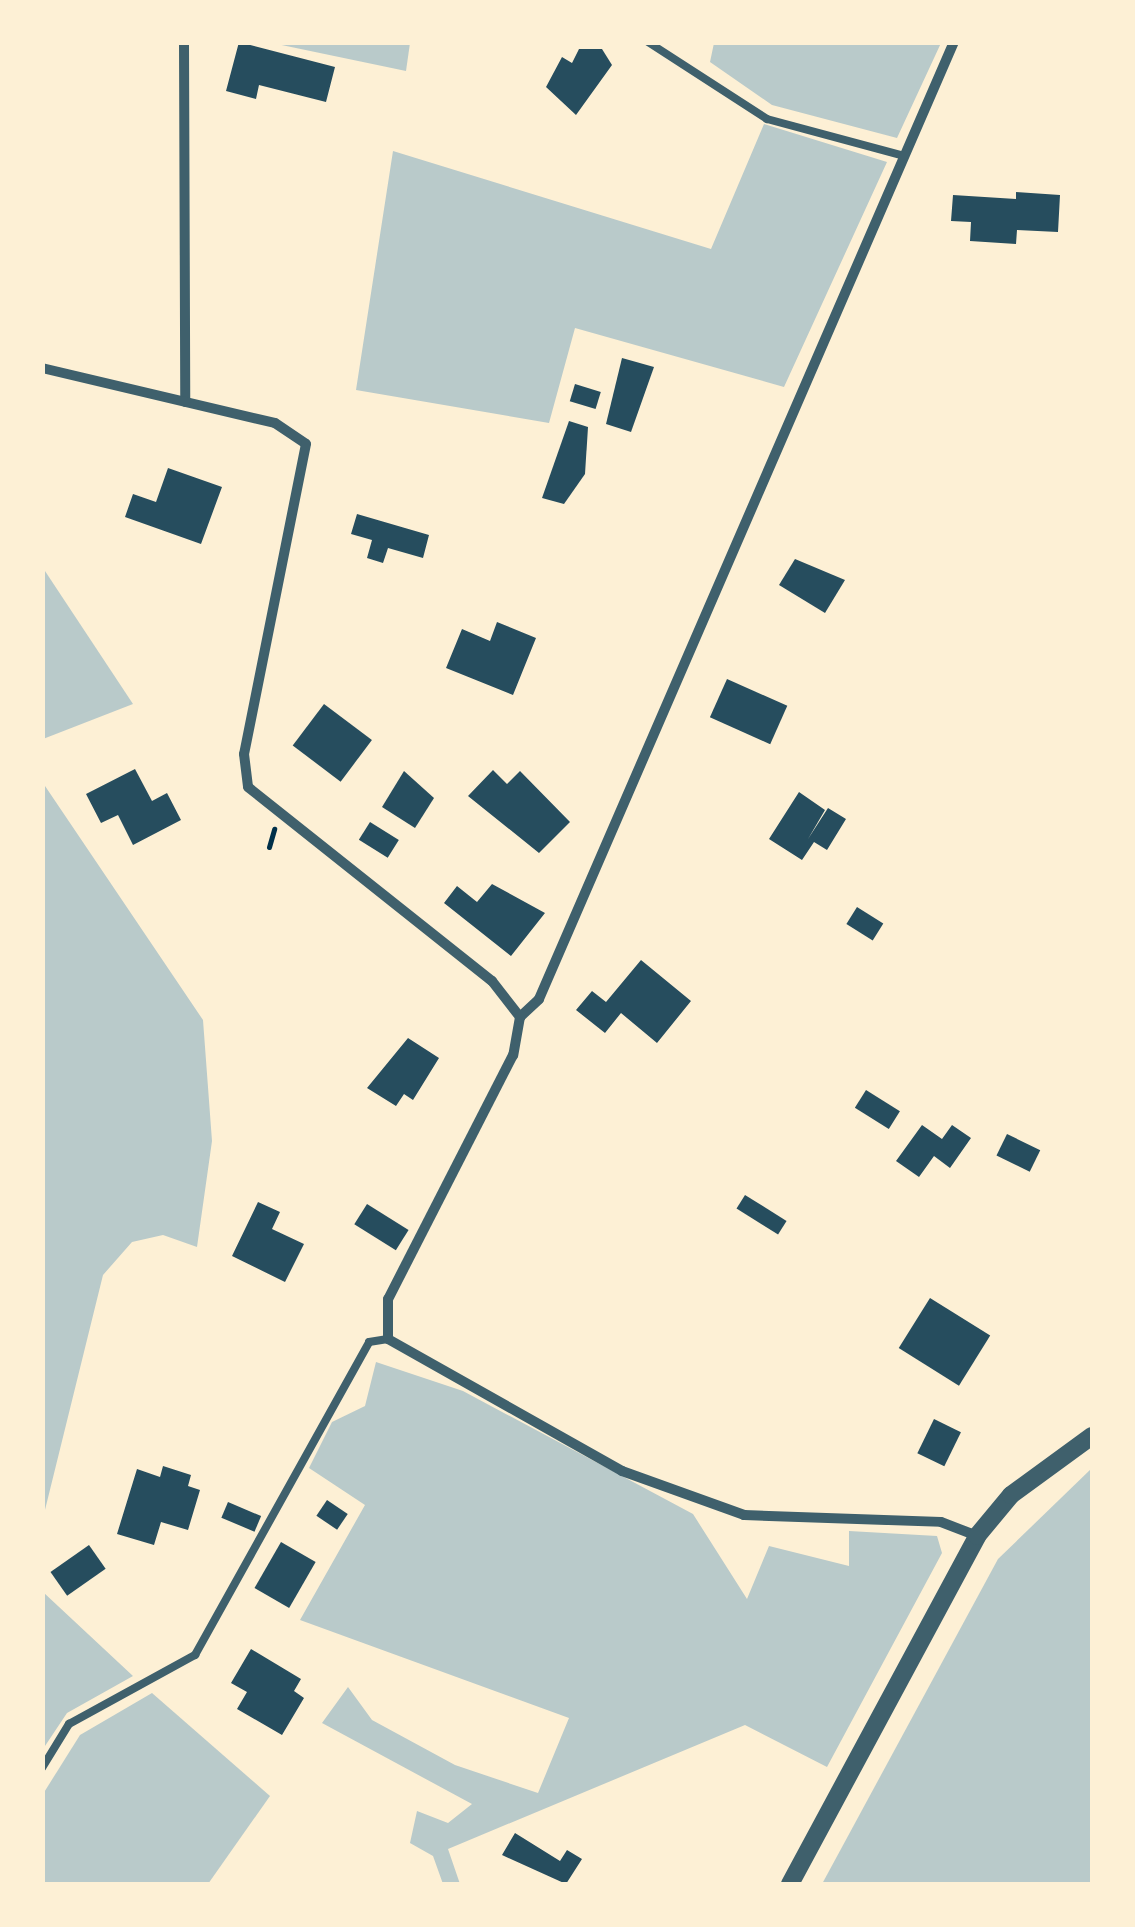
<!DOCTYPE html>
<style>
body{margin:0}
#map{position:relative;width:1135px;height:1927px;overflow:hidden;background:#fdf0d5;font-family:"Crimson Pro",serif}
div>[style]{position:absolute}
[style*='--x']{left:calc(var(--x)*1px);top:calc(var(--y)*1px);width:calc(var(--w)*1px);rotate:calc(var(--a)*1deg)}
.green>*{inset:0;background:#b9caca}
.building>*{inset:0;background:#264d5e;transform-origin:0 0}
.path>*{height:5px;margin:-2.5px;padding:0 2.5px;transform-origin:2.5px;border-radius:2.5px;background:#003049}
.service>*{height:8px;margin:-4px;padding:0 4px;transform-origin:4px;border-radius:4px;background:#3f606c}
.minor>*{height:10px;margin:-5px;padding:0 5px;transform-origin:5px;border-radius:5px;background:#3f606c}
.tertiary>*{height:18px;margin:-9px;padding:0 9px;transform-origin:9px;border-radius:9px;background:#3f606c}
span{translate:-50% -50%;white-space:nowrap;text-align:center;line-height:1.15;-webkit-text-stroke:8px #fdf0d5;paint-order:stroke}
.frame{position:absolute;inset:0;border:45px solid #fdf0d5;pointer-events:none}
</style>
<div id="map">
<div class="green">
<div style="clip-path:polygon(272px 43px,410px 42px,410px 43px,406px 71px)"></div>
<div style="clip-path:polygon(714px 43px,714px 42px,941px 43px,897px 138px,772px 105px,710px 62px)"></div>
<div style="clip-path:polygon(764px 124px,887px 162px,784px 387px,575px 328px,549px 423px,356px 390px,393px 151px,711px 249px)"></div>
<div style="clip-path:polygon(43px 568px,133px 704px,43px 739px,42px 739px)"></div>
<div style="clip-path:polygon(43px 783px,203px 1020px,212px 1141px,197px 1247px,163px 1235px,132px 1242px,103px 1275px,43px 1518px)"></div>
<div style="clip-path:polygon(376px 1362px,463px 1391px,693px 1514px,747px 1599px,769px 1546px,849px 1566px,849px 1531px,937px 1536px,942px 1553px,827px 1767px,745px 1725px,448px 1849px,460px 1884px,443px 1884px,433px 1856px,410px 1843px,417px 1811px,448px 1823px,472px 1804px,322px 1723px,348px 1687px,372px 1720px,455px 1765px,538px 1793px,569px 1718px,300px 1620px,365px 1505px,309px 1468px,332px 1422px,365px 1406px)"></div>
<div style="clip-path:polygon(1092px 1468px,1092px 1884px,822px 1884px,998px 1559px)"></div>
<div style="clip-path:polygon(43px 1592px,133px 1676px,67px 1713px,43px 1749px)"></div>
<div style="clip-path:polygon(152px 1693px,270px 1796px,208px 1884px,43px 1884px,43px 1794px,80px 1735px)"></div>
</div>
<div class="building">
<div style="clip-path:polygon(239px 42px,335px 67px,326px 102px,259px 85px,256px 99px,226px 91px)"></div>
<div style="clip-path:polygon(579px 49px,602px 49px,612px 65px,576px 115px,546px 87px,562px 57px,572px 63px)"></div>
<div style="clip-path:polygon(1016px 192px,1060px 195px,1058px 232px,1017px 230px,1016px 244px,970px 241px,971px 222px,951px 221px,953px 195px,1016px 199px)"></div>
<div style="clip-path:polygon(622px 358px,654px 367px,631px 432px,606px 424px)"></div>
<div style="left:575px;top:384px;width:27px;height:18px;rotate:17deg"></div>
<div style="clip-path:polygon(569px 421px,588px 427px,585px 474px,564px 504px,542px 498px)"></div>
<div style="clip-path:polygon(168px 468px,222px 487px,201px 544px,125px 517px,133px 494px,156px 502px)"></div>
<div style="clip-path:polygon(357px 514px,429px 535px,423px 558px,388px 548px,383px 563px,367px 558px,372px 540px,351px 534px)"></div>
<div style="clip-path:polygon(795px 559px,845px 580px,825px 613px,779px 585px)"></div>
<div style="clip-path:polygon(497px 622px,536px 638px,513px 695px,446px 668px,462px 629px,490px 641px)"></div>
<div style="left:727px;top:679px;width:66px;height:42px;rotate:24deg"></div>
<div style="left:324px;top:704px;width:60px;height:52px;rotate:37deg"></div>
<div style="clip-path:polygon(135px 769px,152px 801px,167px 793px,181px 820px,133px 845px,118px 815px,101px 823px,86px 794px)"></div>
<div style="clip-path:polygon(493px 770px,507px 784px,520px 771px,570px 822px,539px 853px,468px 796px)"></div>
<div style="clip-path:polygon(404px 771px,434px 798px,415px 828px,382px 807px)"></div>
<div style="clip-path:polygon(799px 792px,825px 810px,808px 839px,828px 808px,846px 819px,827px 850px,814px 842px,802px 860px,769px 839px)"></div>
<div style="left:370px;top:822px;width:34px;height:21px;rotate:32deg"></div>
<div style="clip-path:polygon(492px 884px,545px 913px,511px 956px,444px 903px,457px 886px,477px 902px)"></div>
<div style="left:857px;top:907px;width:31px;height:20px;rotate:32deg"></div>
<div style="clip-path:polygon(641px 960px,691px 1001px,657px 1043px,621px 1013px,605px 1033px,576px 1010px,592px 991px,606px 1002px)"></div>
<div style="clip-path:polygon(408px 1038px,439px 1058px,413px 1100px,404px 1094px,396px 1106px,367px 1088px)"></div>
<div style="left:866px;top:1090px;width:40px;height:21px;rotate:32deg"></div>
<div style="clip-path:polygon(922px 1125px,942px 1139px,952px 1125px,971px 1138px,950px 1168px,934px 1156px,919px 1177px,896px 1161px)"></div>
<div style="left:1007px;top:1134px;width:37px;height:24px;rotate:26deg"></div>
<div style="left:745px;top:1195px;width:49px;height:16px;rotate:32deg"></div>
<div style="clip-path:polygon(258px 1202px,280px 1212px,272px 1229px,304px 1244px,285px 1282px,232px 1256px)"></div>
<div style="left:367px;top:1204px;width:49px;height:24px;rotate:32deg"></div>
<div style="left:930px;top:1298px;width:71px;height:59px;rotate:32deg"></div>
<div style="left:934px;top:1419px;width:30px;height:38px;rotate:26deg"></div>
<div style="clip-path:polygon(163px 1466px,191px 1475px,188px 1486px,200px 1490px,188px 1530px,161px 1522px,154px 1545px,117px 1534px,137px 1469px,160px 1477px)"></div>
<div style="left:327px;top:1500px;width:25px;height:19px;rotate:34deg"></div>
<div style="left:228px;top:1502px;width:36px;height:17px;rotate:23deg"></div>
<div style="left:281px;top:1542px;width:40px;height:53px;rotate:30deg"></div>
<div style="left:89px;top:1545px;width:29px;height:47px;rotate:55deg"></div>
<div style="clip-path:polygon(251px 1649px,301px 1679px,294px 1691px,304px 1698px,282px 1735px,237px 1709px,247px 1692px,231px 1683px)"></div>
<div style="clip-path:polygon(515px 1833px,560px 1861px,567px 1850px,582px 1859px,566px 1884px,502px 1855px)"></div>
</div>
<div class="path">
<div style="--x:269;--y:847;--w:19;--a:-74"></div>
</div>
<div class="service">
<div style="--x:648;--y:42;--w:142;--a:32.9"></div>
<div style="--x:767;--y:119;--w:138;--a:15.1"></div>
<div style="--x:42;--y:1768;--w:52;--a:-58.5"></div>
<div style="--x:69;--y:1724;--w:144;--a:-28.7"></div>
<div style="--x:195;--y:1655;--w:358;--a:-60.9"></div>
<div style="--x:369;--y:1342;--w:19;--a:-9"></div>
</div>
<div class="minor">
<div style="--x:184;--y:42;--w:360;--a:89.8"></div>
<div style="--x:42;--y:368;--w:239;--a:13.3"></div>
<div style="--x:275;--y:423;--w:37;--a:34"></div>
<div style="--x:306;--y:444;--w:316;--a:101.3"></div>
<div style="--x:244;--y:754;--w:33;--a:83"></div>
<div style="--x:248;--y:787;--w:312;--a:38.5"></div>
<div style="--x:492;--y:981;--w:46;--a:52.1"></div>
<div style="--x:520;--y:1017;--w:39;--a:100"></div>
<div style="--x:513;--y:1055;--w:274;--a:117.1"></div>
<div style="--x:388;--y:1299;--w:40;--a:90"></div>
<div style="--x:388;--y:1339;--w:269;--a:29.4"></div>
<div style="--x:622;--y:1471;--w:130;--a:19.8"></div>
<div style="--x:744;--y:1515;--w:197;--a:2"></div>
<div style="--x:941;--y:1522;--w:39;--a:21"></div>
<div style="--x:520;--y:1017;--w:26;--a:-43"></div>
<div style="--x:539;--y:999;--w:1043;--a:-66.56"></div>
</div>
<div class="tertiary">
<div style="--x:790;--y:1884;--w:395;--a:-61.7"></div>
<div style="--x:977;--y:1536;--w:53;--a:-50.3"></div>
<div style="--x:1011;--y:1495;--w:100;--a:-36.1"></div>
</div>
<div class="frame"></div>
</div>
